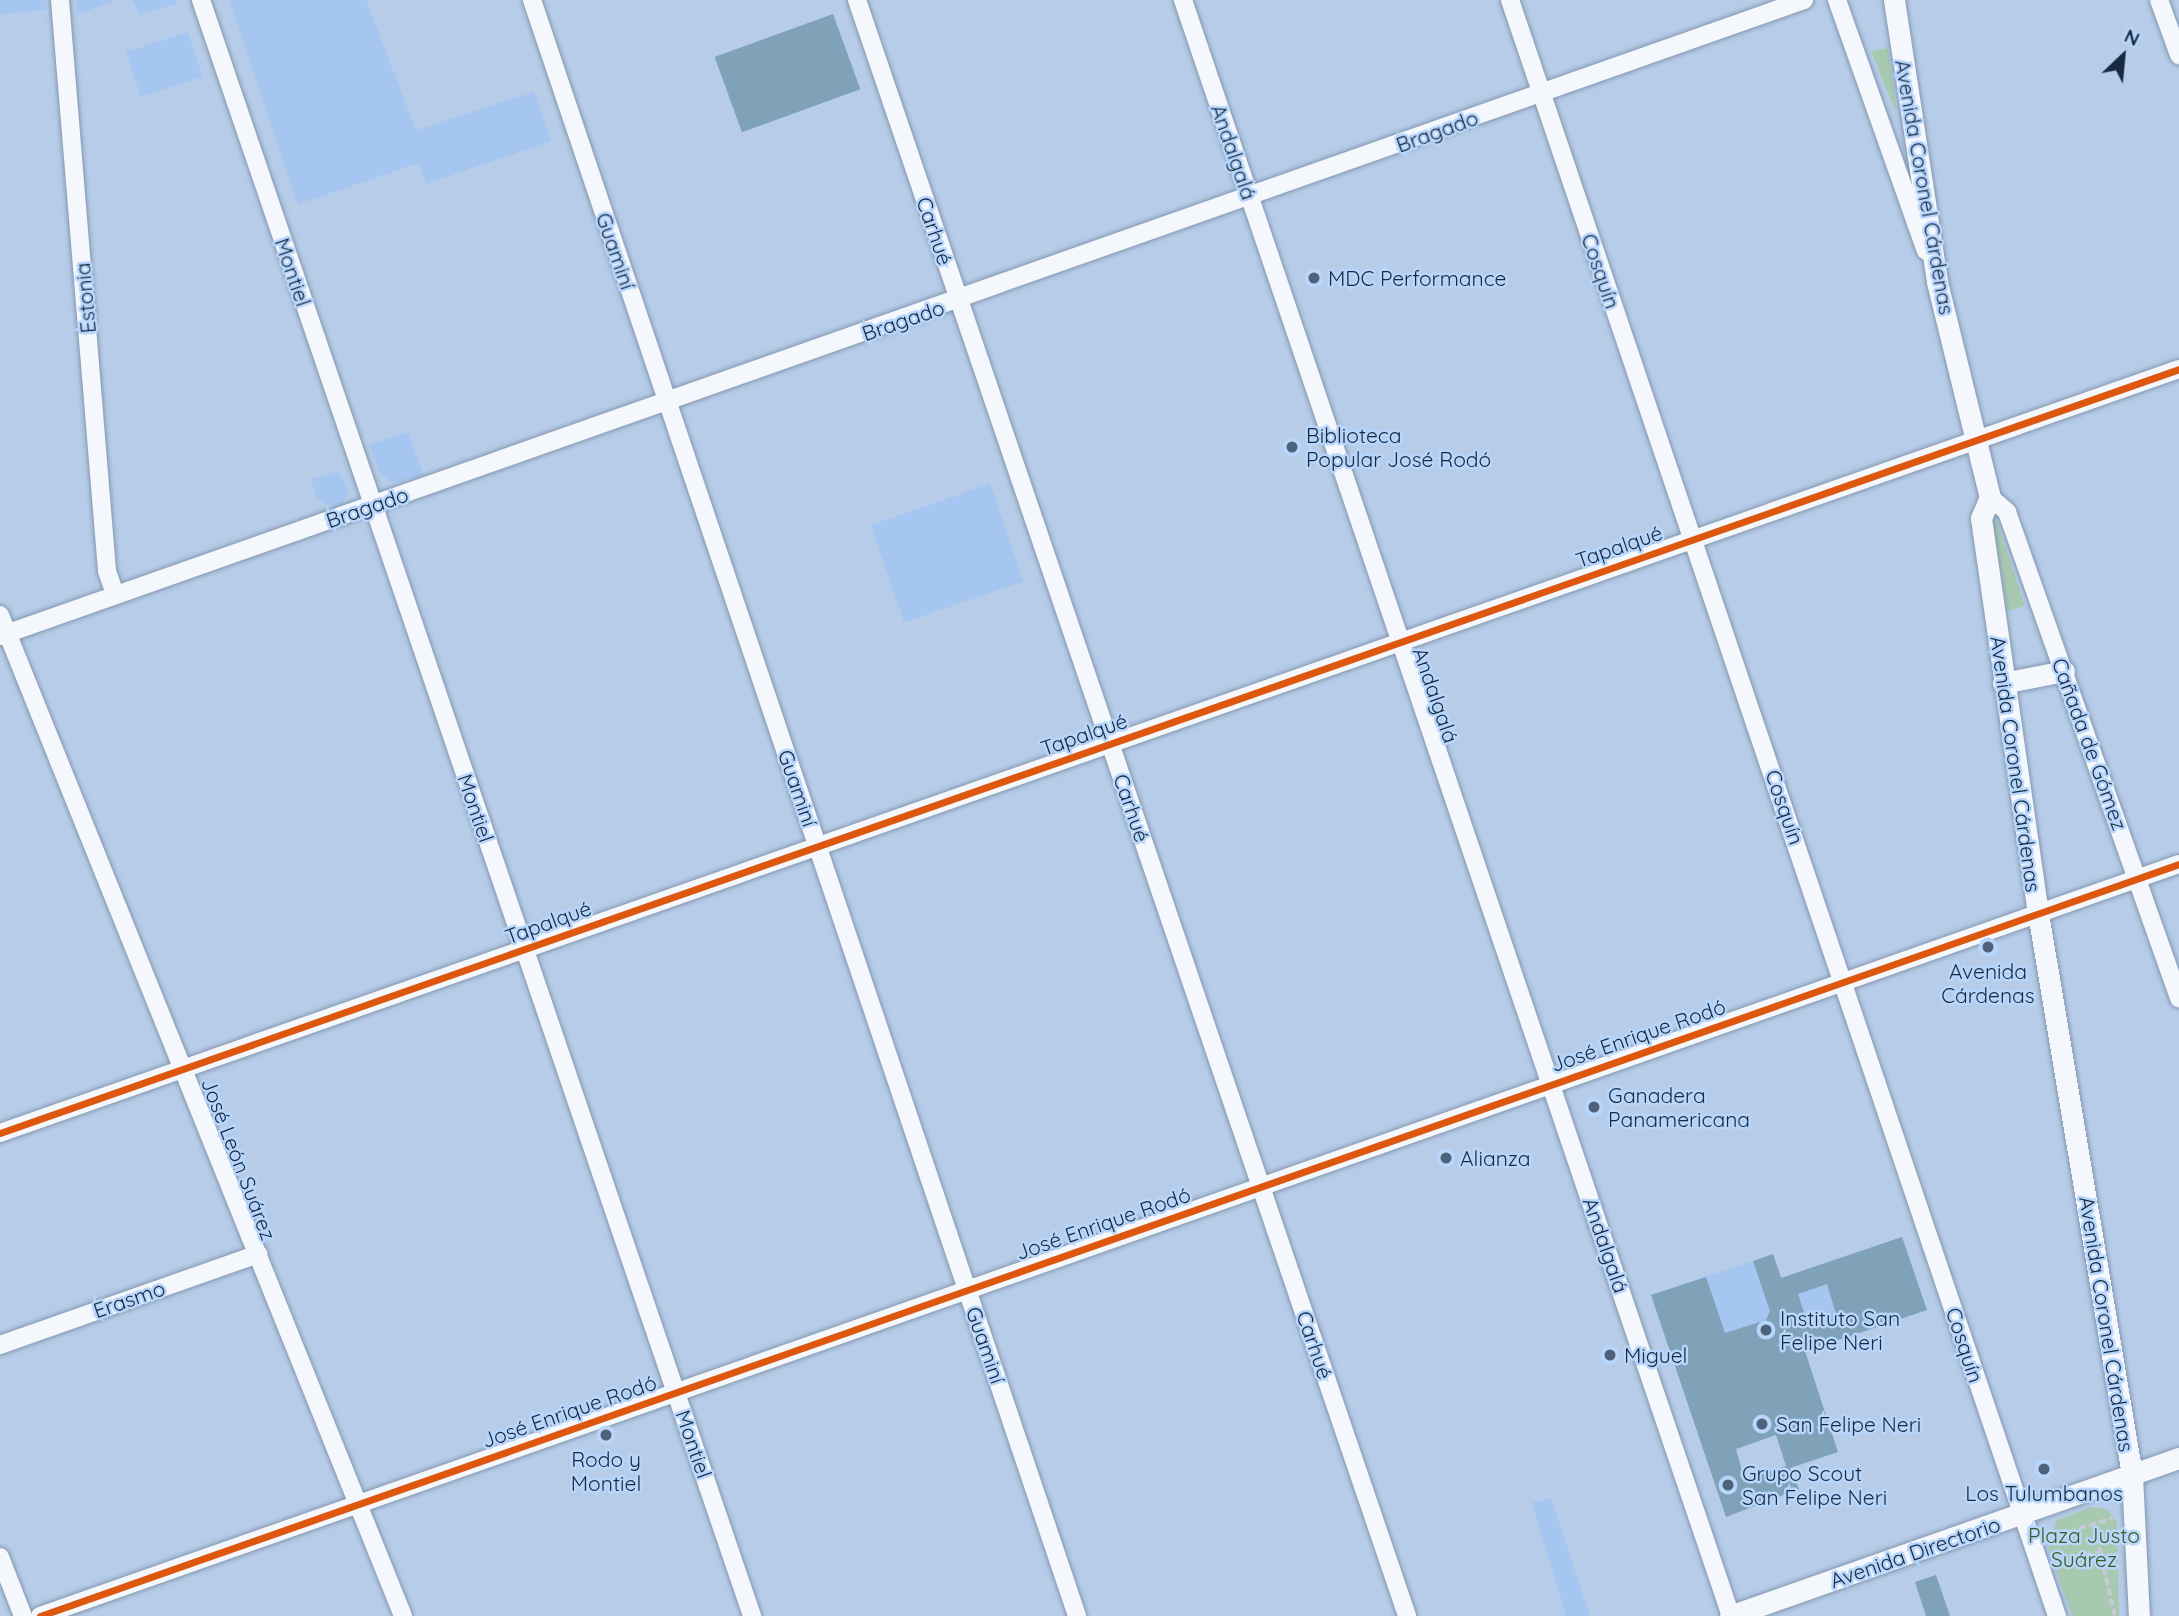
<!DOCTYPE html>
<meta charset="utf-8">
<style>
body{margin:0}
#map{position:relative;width:2179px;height:1616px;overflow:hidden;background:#b6cce8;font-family:Quicksand,sans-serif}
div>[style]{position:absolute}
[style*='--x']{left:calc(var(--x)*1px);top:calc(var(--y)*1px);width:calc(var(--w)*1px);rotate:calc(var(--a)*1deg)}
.built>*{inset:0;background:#a4c6f0;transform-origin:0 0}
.green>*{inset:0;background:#a7c9af}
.building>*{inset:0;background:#7fa2b9;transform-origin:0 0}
.path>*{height:3.5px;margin-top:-1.75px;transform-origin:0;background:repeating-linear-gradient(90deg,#c4cbd4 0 7px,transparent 0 10.5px)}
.roads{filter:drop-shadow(0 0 2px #8497af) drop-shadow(0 0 2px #8497af)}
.minor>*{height:18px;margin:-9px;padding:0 9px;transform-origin:9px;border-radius:9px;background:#f4f7fc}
.tertiary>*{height:21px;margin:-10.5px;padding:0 10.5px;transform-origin:10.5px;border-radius:10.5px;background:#f4f7fc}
.cycleway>*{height:7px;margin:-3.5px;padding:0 3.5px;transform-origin:3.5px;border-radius:3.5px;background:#de570f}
.dots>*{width:19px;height:19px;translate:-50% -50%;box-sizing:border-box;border:4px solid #b8d6fc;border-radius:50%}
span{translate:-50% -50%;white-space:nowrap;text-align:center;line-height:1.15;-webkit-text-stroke:5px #b8d6fc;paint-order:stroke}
.street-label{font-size:21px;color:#162941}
.poi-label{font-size:21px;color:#162941}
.left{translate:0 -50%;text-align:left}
.park-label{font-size:21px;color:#385b20}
.north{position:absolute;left:2088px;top:21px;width:70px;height:70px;-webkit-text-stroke:5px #b8d6fc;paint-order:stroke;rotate:26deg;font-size:19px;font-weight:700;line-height:28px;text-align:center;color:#162941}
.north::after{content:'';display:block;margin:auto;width:24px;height:32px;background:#162941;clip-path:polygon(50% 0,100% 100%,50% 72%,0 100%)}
</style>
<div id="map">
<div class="built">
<div style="clip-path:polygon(0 0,45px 0,46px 10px,0 14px)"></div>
<div style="clip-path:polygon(77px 0,117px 0,77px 14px)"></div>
<div style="clip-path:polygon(133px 0,176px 0,177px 4px,139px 14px)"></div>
<div style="clip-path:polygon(230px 0,366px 0,416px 130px,534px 92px,551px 141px,426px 184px,419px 163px,298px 204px)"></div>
<div style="left:188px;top:32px;width:47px;height:65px;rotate:72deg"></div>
<div style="clip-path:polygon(408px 432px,424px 476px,393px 483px,380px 474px,369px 445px)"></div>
<div style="clip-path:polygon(338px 471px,349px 490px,338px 510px,317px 498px,311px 479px)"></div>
<div style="left:990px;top:484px;width:103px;height:126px;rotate:71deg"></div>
<div style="clip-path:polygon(1902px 1237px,1927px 1310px,1686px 1396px,1651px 1295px,1773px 1254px,1782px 1278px)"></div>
<div style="clip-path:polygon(1530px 1497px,1533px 1503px,1551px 1498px,1590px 1616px,1566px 1616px)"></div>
</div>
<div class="green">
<div style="clip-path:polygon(1888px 48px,1896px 105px,1895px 110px,1871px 51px)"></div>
<div style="clip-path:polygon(1996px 519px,2025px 606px,2008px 611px,1992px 520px)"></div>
<div style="clip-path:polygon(2091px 1507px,2107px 1509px,2117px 1522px,2119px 1616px,2072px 1616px,2048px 1547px,2057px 1520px)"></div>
</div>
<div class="building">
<div style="left:833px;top:14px;width:80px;height:126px;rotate:70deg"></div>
<div style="clip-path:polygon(evenodd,1902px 1237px,1927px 1310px,1805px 1351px,1838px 1452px,1790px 1468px,1799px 1489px,1726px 1517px,1651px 1295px,1706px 1277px,1725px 1333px,1766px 1320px,1770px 1311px,1753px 1261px,1773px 1254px,1781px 1278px,1902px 1237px,1827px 1284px,1836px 1314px,1807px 1322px,1798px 1294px,1827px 1284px,1902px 1237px,1776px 1435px,1786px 1466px,1744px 1478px,1736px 1449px,1776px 1435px)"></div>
<div style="clip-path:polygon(1936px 1575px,1950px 1616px,1926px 1616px,1915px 1582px)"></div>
</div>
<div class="path">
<div style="--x:2095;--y:1527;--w:91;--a:77.3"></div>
<div style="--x:2049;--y:1538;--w:67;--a:-17.4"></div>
<div style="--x:2085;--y:1554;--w:17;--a:-7"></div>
</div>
<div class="roads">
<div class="minor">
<div style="--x:60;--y:0;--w:573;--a:85.29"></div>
<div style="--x:107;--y:571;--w:24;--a:71"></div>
<div style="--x:201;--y:0;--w:1707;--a:71.17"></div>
<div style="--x:532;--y:0;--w:1705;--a:71.36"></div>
<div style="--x:857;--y:0;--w:1707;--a:71.2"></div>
<div style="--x:1183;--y:0;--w:1706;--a:71.27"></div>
<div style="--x:1510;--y:0;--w:1706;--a:71.3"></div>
<div style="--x:1837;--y:0;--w:266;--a:70.5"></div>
<div style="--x:2159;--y:0;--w:59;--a:70"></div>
<div style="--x:1990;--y:497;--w:23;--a:41"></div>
<div style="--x:2007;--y:512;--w:516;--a:70.51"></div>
<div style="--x:0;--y:615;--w:1079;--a:68.07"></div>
<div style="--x:0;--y:636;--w:1913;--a:-19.42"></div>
<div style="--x:0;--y:1133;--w:2309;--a:-19.32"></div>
<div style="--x:0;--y:1345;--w:274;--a:-19.4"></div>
<div style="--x:0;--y:1557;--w:63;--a:68.7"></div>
<div style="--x:40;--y:1616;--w:2267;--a:-19.37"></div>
</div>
<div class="tertiary">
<div style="--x:1894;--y:0;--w:285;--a:81.3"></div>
<div style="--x:1937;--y:282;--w:221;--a:76.2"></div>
<div style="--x:1990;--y:497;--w:23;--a:113"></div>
<div style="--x:1981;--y:518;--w:399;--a:81.8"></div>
<div style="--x:2038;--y:913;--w:570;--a:80.5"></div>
<div style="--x:2132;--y:1475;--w:141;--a:87.2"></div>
<div style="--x:2003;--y:683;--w:62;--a:-11.1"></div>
<div style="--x:1730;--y:1616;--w:476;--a:-19.4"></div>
</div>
</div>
<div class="cycleway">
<div style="--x:0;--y:1133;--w:2309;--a:-19.32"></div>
<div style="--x:40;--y:1616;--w:2267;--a:-19.37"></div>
</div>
<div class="dots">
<div style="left:1314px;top:278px;background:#4e627b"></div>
<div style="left:1292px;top:447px;background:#4e627b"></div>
<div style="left:1988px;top:947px;background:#4e627b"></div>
<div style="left:1594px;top:1107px;background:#4e627b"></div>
<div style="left:1446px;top:1158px;background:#4e627b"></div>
<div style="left:1766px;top:1330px;background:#4e627b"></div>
<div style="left:1610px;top:1355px;background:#4e627b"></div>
<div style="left:1762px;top:1424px;background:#4e627b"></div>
<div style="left:606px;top:1435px;background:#4e627b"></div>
<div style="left:2044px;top:1469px;background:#4e627b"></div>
<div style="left:1728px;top:1485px;background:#4e627b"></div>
</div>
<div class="street-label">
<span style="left:1437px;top:131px;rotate:-20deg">Bragado</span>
<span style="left:1234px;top:152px;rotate:71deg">Andalgalá</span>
<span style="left:1925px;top:187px;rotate:80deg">Avenida Coronel Cárdenas</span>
<span style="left:935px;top:231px;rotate:71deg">Carhué</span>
<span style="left:616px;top:251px;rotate:71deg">Guaminí</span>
<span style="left:1601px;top:271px;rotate:71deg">Cosquín</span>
<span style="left:293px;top:272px;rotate:71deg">Montiel</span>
<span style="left:85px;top:298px;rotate:-95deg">Estonia</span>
<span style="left:903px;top:320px;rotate:-19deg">Bragado</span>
<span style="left:367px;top:507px;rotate:-19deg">Bragado</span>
<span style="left:1619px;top:546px;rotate:-19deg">Tapalqué</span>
<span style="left:1436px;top:695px;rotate:71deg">Andalgalá</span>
<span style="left:1084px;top:734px;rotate:-19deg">Tapalqué</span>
<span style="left:2090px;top:744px;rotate:70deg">Cañada de Gómez</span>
<span style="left:2016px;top:764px;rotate:82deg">Avenida Coronel Cárdenas</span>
<span style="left:798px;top:788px;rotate:71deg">Guaminí</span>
<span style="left:1785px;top:807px;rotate:71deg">Cosquín</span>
<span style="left:476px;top:808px;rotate:71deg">Montiel</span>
<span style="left:1132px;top:808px;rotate:71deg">Carhué</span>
<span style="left:548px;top:922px;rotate:-20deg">Tapalqué</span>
<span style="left:1638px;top:1035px;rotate:-19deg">José Enrique Rodó</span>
<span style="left:239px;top:1159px;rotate:69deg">José León Suárez</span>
<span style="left:1103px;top:1223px;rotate:-19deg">José Enrique Rodó</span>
<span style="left:1606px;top:1245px;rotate:71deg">Andalgalá</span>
<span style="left:129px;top:1299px;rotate:-19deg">Erasmo</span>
<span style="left:2107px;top:1324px;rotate:81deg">Avenida Coronel Cárdenas</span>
<span style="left:986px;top:1345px;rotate:71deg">Guaminí</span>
<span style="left:1315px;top:1345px;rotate:71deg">Carhué</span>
<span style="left:1965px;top:1345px;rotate:72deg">Cosquín</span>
<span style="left:569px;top:1411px;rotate:-19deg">José Enrique Rodó</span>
<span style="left:694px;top:1444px;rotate:71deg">Montiel</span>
<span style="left:1915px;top:1552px;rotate:-19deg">Avenida Directorio</span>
</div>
<div class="poi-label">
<span class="left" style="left:1328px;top:278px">MDC Performance</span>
<span class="left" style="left:1306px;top:447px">Biblioteca<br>Popular José Rodó</span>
<span style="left:1988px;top:983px">Avenida<br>Cárdenas</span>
<span class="left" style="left:1608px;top:1107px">Ganadera<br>Panamericana</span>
<span class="left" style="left:1460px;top:1158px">Alianza</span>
<span class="left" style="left:1780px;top:1330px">Instituto San<br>Felipe Neri</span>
<span class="left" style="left:1624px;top:1355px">Miguel</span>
<span class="left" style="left:1776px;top:1424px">San Felipe Neri</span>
<span style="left:606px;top:1471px">Rodo y<br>Montiel</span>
<span class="left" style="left:1742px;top:1485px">Grupo Scout<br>San Felipe Neri</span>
<span style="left:2044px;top:1493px">Los Tulumbanos</span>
</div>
<div class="park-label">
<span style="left:2084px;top:1547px">Plaza Justo<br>Suárez</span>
</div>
<div class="north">N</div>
</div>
